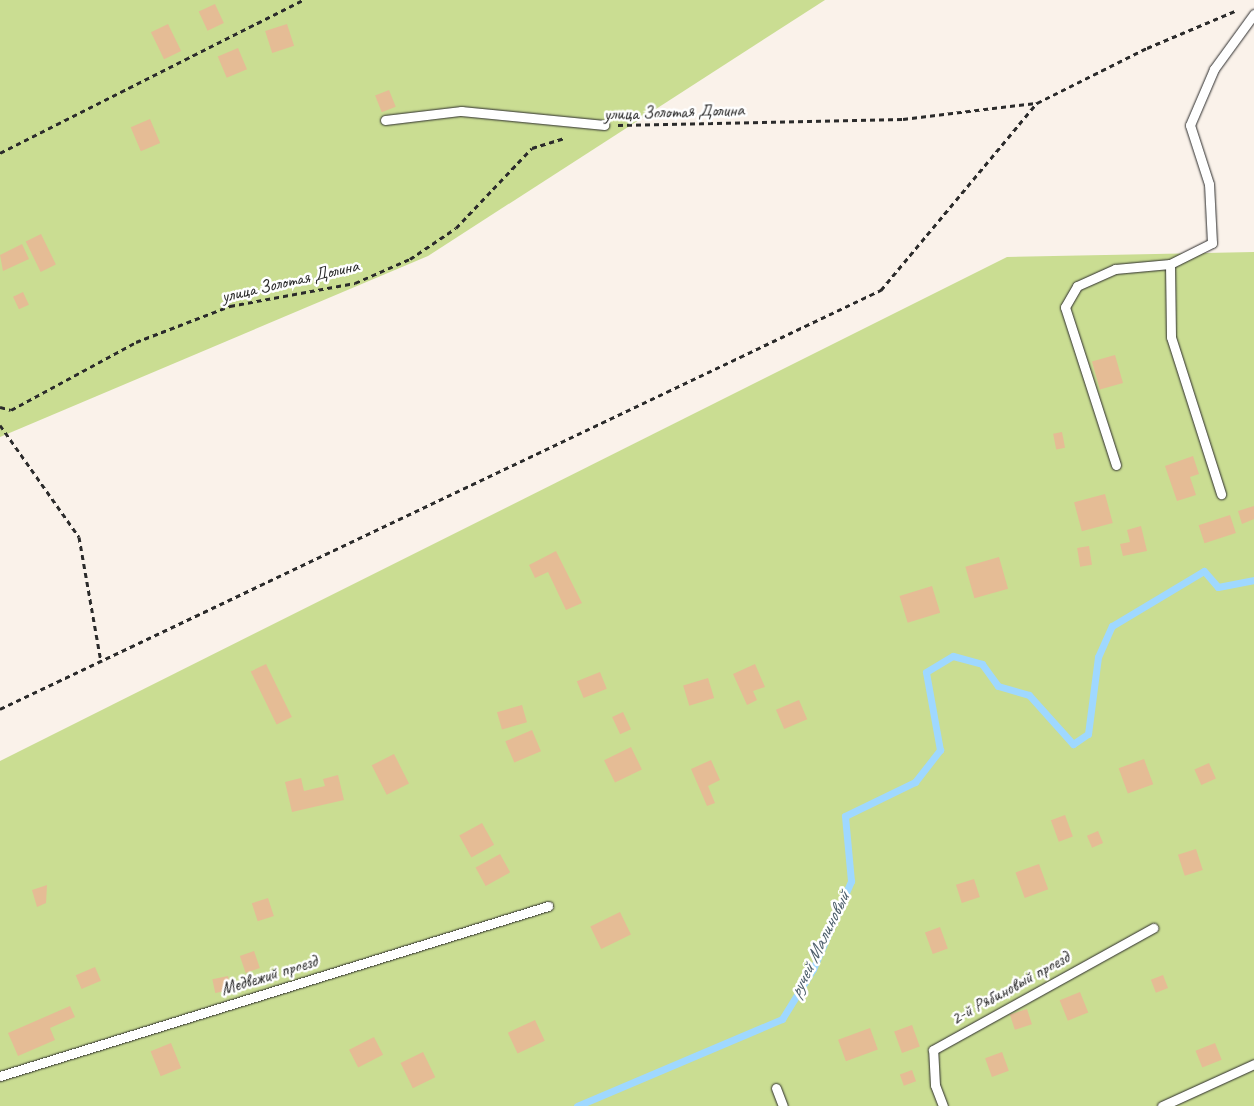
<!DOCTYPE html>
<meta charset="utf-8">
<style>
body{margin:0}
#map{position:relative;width:1254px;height:1106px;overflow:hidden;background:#faf2ea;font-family:Caveat,sans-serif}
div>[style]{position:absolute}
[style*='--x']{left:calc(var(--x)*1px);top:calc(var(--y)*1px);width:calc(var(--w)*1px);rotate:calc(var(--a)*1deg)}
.green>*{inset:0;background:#cadd92}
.stream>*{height:7px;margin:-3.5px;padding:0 3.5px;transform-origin:3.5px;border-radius:3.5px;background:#9fd8ff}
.building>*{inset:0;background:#e5bc95;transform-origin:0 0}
.path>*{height:3px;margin-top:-1.5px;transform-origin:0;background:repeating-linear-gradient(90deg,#2b2b2b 0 5px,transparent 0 9px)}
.roads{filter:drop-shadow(0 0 1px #2b2b2b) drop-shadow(0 0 1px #2b2b2b)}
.lane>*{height:9px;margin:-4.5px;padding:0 4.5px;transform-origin:4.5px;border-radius:4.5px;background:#fff}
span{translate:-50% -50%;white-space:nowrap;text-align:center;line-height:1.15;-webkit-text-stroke:5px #fff;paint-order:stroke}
.street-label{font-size:18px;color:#2b2b2b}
.water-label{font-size:19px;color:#4e5f6b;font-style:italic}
</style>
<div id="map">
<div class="green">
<div style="clip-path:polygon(0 0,825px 0,428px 256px,0 437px)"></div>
<div style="clip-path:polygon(1254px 252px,1254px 1106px,0 1106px,0 761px,1007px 257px)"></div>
</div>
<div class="stream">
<div style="--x:577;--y:1106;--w:223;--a:-23"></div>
<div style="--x:782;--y:1019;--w:59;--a:-58.2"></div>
<div style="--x:813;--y:969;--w:96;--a:-66.6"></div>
<div style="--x:851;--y:881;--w:65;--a:-95.3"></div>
<div style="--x:845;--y:816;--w:78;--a:-25.9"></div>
<div style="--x:915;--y:782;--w:41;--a:-52"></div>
<div style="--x:940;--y:750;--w:79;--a:-100.2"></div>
<div style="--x:926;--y:672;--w:31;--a:-31"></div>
<div style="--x:953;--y:656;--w:30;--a:15"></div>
<div style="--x:982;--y:664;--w:27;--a:54"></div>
<div style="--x:998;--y:686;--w:32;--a:16"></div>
<div style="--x:1029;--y:695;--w:66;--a:48.1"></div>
<div style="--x:1073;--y:744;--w:18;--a:-34"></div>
<div style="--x:1088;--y:734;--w:78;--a:-82.6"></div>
<div style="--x:1098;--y:657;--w:34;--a:-66"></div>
<div style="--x:1112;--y:626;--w:107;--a:-30.9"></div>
<div style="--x:1204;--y:571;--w:21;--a:49"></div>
<div style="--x:1218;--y:587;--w:37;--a:-11"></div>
</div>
<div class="building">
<div style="left:215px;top:4px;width:21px;height:18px;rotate:65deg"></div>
<div style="left:168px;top:24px;width:30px;height:19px;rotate:64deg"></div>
<div style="left:287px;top:24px;width:23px;height:23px;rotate:72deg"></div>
<div style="left:238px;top:48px;width:23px;height:22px;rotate:67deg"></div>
<div style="left:389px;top:90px;width:18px;height:15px;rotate:68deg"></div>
<div style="left:150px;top:119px;width:26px;height:21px;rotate:67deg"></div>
<div style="left:41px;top:234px;width:34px;height:17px;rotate:64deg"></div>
<div style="clip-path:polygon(22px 244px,29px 259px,3px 271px,0 255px)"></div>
<div style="left:23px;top:292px;width:14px;height:11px;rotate:65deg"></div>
<div style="left:1115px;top:355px;width:29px;height:24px;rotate:74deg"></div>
<div style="left:1062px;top:432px;width:16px;height:9px;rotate:79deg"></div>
<div style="clip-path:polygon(1193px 456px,1199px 474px,1190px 477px,1196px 495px,1177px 501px,1165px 466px)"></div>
<div style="left:1105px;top:494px;width:30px;height:32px;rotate:75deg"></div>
<div style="clip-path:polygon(1254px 506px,1254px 519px,1242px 524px,1238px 511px)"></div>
<div style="left:1230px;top:515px;width:19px;height:33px;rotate:72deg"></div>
<div style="clip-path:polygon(1141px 526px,1147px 551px,1123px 556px,1120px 544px,1130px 542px,1127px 530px)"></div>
<div style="left:1089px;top:546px;width:19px;height:12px;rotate:81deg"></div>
<div style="clip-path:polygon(556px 551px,582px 603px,566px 610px,548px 572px,535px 578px,529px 565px)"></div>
<div style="left:999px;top:557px;width:33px;height:35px;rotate:74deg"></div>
<div style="left:932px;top:586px;width:28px;height:34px;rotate:73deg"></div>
<div style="left:266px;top:664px;width:59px;height:17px;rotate:64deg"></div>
<div style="clip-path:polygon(755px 664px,765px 687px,753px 691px,757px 700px,747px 705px,733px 674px)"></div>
<div style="left:600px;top:672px;width:18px;height:25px;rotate:68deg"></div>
<div style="left:708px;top:678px;width:21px;height:26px;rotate:73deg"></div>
<div style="left:799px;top:700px;width:21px;height:25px;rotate:67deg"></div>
<div style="left:522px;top:705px;width:18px;height:26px;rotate:74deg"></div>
<div style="left:623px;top:712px;width:19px;height:12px;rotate:65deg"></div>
<div style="left:532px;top:730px;width:23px;height:29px;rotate:67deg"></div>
<div style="left:631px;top:747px;width:25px;height:30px;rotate:64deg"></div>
<div style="left:394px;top:754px;width:33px;height:25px;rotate:63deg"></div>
<div style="left:1144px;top:759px;width:27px;height:27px;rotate:70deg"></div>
<div style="clip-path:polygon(711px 760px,720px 780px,708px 786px,715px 803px,707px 806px,691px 769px)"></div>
<div style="left:1209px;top:763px;width:17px;height:16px;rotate:66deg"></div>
<div style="clip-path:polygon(338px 775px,344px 800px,292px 812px,285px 782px,301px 778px,304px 791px,325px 786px,323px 779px)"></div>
<div style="left:1065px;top:815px;width:23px;height:15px;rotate:70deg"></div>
<div style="left:482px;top:823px;width:25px;height:26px;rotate:61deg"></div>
<div style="left:1098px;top:831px;width:13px;height:12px;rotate:67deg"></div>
<div style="left:1196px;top:849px;width:22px;height:19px;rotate:72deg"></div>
<div style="left:500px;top:854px;width:21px;height:28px;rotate:61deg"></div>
<div style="left:1039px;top:864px;width:27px;height:25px;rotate:70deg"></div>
<div style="left:974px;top:879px;width:19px;height:19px;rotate:72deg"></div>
<div style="clip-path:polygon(47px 885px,46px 903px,37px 907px,32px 890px)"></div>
<div style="left:268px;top:898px;width:19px;height:17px;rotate:72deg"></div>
<div style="left:620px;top:912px;width:25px;height:33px;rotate:64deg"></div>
<div style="left:940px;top:927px;width:23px;height:16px;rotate:70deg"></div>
<div style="left:254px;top:951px;width:18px;height:15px;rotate:71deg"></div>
<div style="left:95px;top:967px;width:15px;height:21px;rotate:67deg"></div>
<div style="left:1163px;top:975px;width:14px;height:13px;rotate:69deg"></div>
<div style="left:228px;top:976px;width:14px;height:16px;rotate:78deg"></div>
<div style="left:1080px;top:992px;width:22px;height:22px;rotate:68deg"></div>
<div style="clip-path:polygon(70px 1006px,75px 1017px,50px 1028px,55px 1040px,18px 1056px,8px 1033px)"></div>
<div style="left:1027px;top:1009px;width:16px;height:18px;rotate:72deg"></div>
<div style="left:535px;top:1020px;width:23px;height:30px;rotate:65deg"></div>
<div style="left:912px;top:1025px;width:23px;height:19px;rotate:70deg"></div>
<div style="left:870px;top:1028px;width:23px;height:34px;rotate:70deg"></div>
<div style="left:374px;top:1037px;width:20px;height:28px;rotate:63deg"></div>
<div style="left:171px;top:1043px;width:27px;height:22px;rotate:68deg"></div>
<div style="left:1215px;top:1043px;width:18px;height:21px;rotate:68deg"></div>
<div style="left:423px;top:1052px;width:28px;height:25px;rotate:64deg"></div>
<div style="left:1002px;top:1052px;width:20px;height:18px;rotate:70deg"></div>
<div style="left:912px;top:1070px;width:12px;height:13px;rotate:70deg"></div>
</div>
<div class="path">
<div style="--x:618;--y:125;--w:285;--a:-1.2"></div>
<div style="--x:903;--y:119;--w:134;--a:-6.9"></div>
<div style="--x:0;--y:153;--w:339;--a:-26.8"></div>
<div style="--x:0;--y:407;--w:11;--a:15"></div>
<div style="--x:11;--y:410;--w:142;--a:-28.5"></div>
<div style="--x:136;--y:342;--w:101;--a:-21"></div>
<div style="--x:230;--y:306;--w:127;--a:-10.4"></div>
<div style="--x:355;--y:283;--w:60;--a:-23.6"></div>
<div style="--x:410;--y:259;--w:55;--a:-34"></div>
<div style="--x:456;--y:228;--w:110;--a:-46.5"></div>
<div style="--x:532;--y:148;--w:34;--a:-17"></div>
<div style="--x:0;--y:425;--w:137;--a:54.8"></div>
<div style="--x:79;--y:537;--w:127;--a:80"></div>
<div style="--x:0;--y:709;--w:976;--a:-25.44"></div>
<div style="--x:881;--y:290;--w:244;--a:-50.2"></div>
<div style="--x:1037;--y:103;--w:123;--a:-26.6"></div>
<div style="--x:1147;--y:48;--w:95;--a:-22.8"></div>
</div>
<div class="roads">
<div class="lane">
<div style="--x:385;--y:120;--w:77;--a:-6.8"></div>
<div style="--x:461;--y:111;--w:144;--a:5.6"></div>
<div style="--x:1170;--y:264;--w:73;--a:89.2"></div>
<div style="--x:1171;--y:337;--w:165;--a:72.3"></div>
<div style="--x:1116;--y:465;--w:166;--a:-107.9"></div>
<div style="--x:1065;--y:307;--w:24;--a:-60"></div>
<div style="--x:1077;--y:286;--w:42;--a:-24.1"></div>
<div style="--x:1115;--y:269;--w:55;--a:-5.2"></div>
<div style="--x:1170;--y:264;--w:47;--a:-26.6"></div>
<div style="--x:1212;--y:243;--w:59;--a:-92.9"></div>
<div style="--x:1209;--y:184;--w:62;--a:-107.9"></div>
<div style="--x:1190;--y:125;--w:61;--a:-66.8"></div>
<div style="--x:1214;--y:69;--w:68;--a:-54"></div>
<div style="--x:0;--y:1076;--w:574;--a:-17.23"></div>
<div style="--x:776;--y:1088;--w:19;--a:69"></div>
<div style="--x:943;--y:1106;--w:22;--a:-111"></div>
<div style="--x:935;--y:1085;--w:35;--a:-93"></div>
<div style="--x:933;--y:1050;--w:252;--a:-29"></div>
<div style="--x:1162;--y:1106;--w:101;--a:-24.5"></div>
</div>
</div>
<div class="street-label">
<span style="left:674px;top:112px;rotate:-2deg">улица Золотая Долина</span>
<span style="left:290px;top:281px;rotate:-13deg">улица Золотая Долина</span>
<span style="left:269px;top:975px;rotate:-17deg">Медвежий проезд</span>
<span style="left:1010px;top:988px;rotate:-29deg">2-й Рябиновый проезд</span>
</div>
<div class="water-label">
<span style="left:820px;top:945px;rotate:-64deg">ручей Малиновый</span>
</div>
</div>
